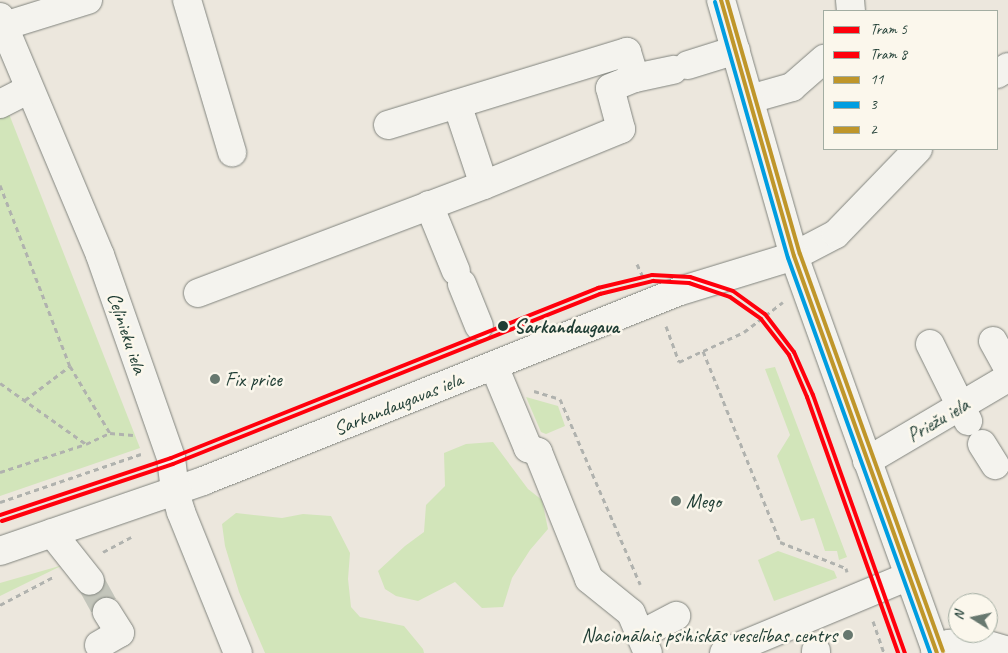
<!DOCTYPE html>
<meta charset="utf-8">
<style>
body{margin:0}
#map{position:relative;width:1008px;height:653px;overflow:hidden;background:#ece7dd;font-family:Caveat,sans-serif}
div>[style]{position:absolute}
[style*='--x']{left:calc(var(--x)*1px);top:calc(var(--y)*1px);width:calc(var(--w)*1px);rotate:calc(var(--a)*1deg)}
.green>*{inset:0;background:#d2e5ba}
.minor-tunnel>*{height:28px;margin-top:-14px;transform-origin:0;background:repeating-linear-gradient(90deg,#c3c5bb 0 28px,transparent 0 42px)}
.path>*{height:3px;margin-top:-1.5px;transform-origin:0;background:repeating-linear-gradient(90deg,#b0b2ae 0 5px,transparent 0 9px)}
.roads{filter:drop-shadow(0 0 1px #81847e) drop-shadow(0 0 1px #81847e)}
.minor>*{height:28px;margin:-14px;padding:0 14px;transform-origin:14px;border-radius:14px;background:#f4f3ee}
.major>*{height:28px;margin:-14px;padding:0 14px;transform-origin:14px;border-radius:14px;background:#f4f3ee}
.bus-1>*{height:4px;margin:-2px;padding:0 2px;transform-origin:2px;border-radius:2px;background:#bf962a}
.bus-2>*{height:4px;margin:-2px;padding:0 2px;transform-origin:2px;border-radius:2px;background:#009de0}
.bus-3>*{height:4px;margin:-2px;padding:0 2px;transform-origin:2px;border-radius:2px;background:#bf962a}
.tram-1>*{height:4px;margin:-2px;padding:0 2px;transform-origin:2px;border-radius:2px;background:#ff000c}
.tram-2>*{height:4px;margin:-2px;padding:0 2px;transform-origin:2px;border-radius:2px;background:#ff000c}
.dots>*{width:14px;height:14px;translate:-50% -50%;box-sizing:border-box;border:2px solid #fbf7ec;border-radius:50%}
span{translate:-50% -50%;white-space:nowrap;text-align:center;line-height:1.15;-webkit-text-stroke:5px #fbf7ec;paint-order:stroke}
.stop-label{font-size:20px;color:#1f3d34;font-weight:700}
.left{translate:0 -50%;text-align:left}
.street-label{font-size:20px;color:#1f3d34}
.poi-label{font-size:20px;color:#1f3d34}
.right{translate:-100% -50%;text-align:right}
.legend{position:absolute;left:823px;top:10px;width:175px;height:140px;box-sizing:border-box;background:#fbf7ec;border:1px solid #a3ada2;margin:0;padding:6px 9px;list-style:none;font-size:15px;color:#1f3d34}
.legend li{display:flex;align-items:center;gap:10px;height:25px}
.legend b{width:25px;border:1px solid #a3ada2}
.north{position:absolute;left:948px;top:593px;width:50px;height:50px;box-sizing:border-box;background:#fbf7ec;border:1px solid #a3ada2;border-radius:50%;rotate:280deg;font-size:14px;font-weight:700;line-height:20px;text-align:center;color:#1f3d34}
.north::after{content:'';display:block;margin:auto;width:18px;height:22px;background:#67786f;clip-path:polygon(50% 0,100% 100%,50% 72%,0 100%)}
</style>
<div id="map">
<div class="green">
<div style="clip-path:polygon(0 91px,140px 448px,0 496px)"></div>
<div style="clip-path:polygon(775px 367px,847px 557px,839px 560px,837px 551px,825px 551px,814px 518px,801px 521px,777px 456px,790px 435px,765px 369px)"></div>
<div style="clip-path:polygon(526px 397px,558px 406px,565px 426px,546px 434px,541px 432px)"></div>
<div style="clip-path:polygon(493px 442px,528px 489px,542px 500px,548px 529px,530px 550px,512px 578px,503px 607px,482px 608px,455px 582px,418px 601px,396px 596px,385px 589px,378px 571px,405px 546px,424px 532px,426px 505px,445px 486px,444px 453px,466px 444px)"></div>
<div style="clip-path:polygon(236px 513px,282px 518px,303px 514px,331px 516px,350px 553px,348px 579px,351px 607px,360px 617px,404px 626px,423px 649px,424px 653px,265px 653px,239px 592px,225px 546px,222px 524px)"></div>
<div style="clip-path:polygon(778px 551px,834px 571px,837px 578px,774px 601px,758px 560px)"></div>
<div style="clip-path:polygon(63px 565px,0 596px,0 583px)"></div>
</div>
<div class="minor-tunnel">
<div style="--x:90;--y:581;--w:35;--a:61"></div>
</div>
<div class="path">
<div style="--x:0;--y:185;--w:194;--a:68.9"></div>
<div style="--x:70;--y:366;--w:78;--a:59.2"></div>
<div style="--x:637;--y:264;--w:14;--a:65"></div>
<div style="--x:666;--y:326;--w:38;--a:70"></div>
<div style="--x:679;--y:362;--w:26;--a:-25"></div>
<div style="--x:703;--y:351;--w:206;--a:68"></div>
<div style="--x:780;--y:542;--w:71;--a:21.5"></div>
<div style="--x:846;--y:568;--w:4;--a:76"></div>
<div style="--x:703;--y:351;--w:45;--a:-24.9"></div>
<div style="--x:744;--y:332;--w:49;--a:-37.6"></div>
<div style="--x:0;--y:383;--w:105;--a:35.3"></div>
<div style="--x:86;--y:444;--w:26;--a:-25"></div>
<div style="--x:110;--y:433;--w:23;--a:5"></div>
<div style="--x:534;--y:391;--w:27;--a:17"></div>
<div style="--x:560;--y:399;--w:202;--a:66.6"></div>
<div style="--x:25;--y:400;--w:56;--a:-37.1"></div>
<div style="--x:0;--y:472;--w:90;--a:-18"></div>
<div style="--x:0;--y:502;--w:149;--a:-18.8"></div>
<div style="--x:103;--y:552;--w:32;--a:-28"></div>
<div style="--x:0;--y:605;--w:60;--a:-27.8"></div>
<div style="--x:873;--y:621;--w:34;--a:71"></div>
</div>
<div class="roads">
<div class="minor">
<div style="--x:187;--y:0;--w:159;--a:73.5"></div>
<div style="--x:850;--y:0;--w:11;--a:85"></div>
<div style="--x:0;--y:17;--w:258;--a:67.2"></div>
<div style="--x:100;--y:255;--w:215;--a:70.7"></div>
<div style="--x:171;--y:458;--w:34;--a:83"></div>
<div style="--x:175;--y:492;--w:21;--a:73"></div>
<div style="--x:181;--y:512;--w:152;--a:68"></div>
<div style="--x:4;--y:26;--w:88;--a:-17.2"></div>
<div style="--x:688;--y:65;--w:50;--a:-17.4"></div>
<div style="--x:997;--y:74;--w:13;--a:-32"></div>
<div style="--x:750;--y:99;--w:44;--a:-15.9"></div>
<div style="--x:792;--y:87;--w:43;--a:-41.2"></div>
<div style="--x:0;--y:104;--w:33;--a:-27"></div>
<div style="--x:457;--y:104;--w:85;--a:71.6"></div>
<div style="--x:388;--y:125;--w:250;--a:-17"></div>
<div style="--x:627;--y:52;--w:27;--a:73"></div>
<div style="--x:635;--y:78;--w:39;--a:-12"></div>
<div style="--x:429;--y:205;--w:71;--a:67.8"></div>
<div style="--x:462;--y:284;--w:45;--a:68"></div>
<div style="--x:198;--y:293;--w:306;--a:-20.7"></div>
<div style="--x:484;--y:185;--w:148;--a:-22.2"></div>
<div style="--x:621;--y:129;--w:42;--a:-105"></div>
<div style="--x:610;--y:88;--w:27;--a:-22"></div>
<div style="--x:993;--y:341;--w:31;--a:61"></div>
<div style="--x:930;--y:344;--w:86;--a:63.7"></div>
<div style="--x:494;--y:366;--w:89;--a:67.5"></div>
<div style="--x:528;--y:448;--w:11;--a:22"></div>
<div style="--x:538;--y:452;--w:137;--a:68.1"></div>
<div style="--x:589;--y:579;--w:54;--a:39"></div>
<div style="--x:631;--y:613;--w:43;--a:67"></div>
<div style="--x:982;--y:444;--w:25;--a:58"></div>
<div style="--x:867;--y:461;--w:164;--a:-30.5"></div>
<div style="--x:52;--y:533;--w:61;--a:51.6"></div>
<div style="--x:0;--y:551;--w:215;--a:-19"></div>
<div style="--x:203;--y:481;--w:513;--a:-21.72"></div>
<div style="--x:680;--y:291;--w:119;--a:-17.1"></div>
<div style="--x:794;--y:256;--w:47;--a:-27.6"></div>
<div style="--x:836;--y:234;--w:118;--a:-46"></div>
<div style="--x:640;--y:635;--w:41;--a:-27.8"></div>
<div style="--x:99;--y:645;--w:24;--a:-30"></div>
<div style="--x:120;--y:633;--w:25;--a:-122"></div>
<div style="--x:935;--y:650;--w:15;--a:-23"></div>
<div style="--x:949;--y:644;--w:25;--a:-7"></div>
<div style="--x:974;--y:641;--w:35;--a:16"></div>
<div style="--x:816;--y:651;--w:2;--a:90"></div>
<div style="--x:724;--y:653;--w:200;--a:-22.6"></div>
</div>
<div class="major">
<div style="--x:721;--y:0;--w:266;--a:74.1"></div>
<div style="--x:794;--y:256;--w:422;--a:70.2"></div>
</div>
</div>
<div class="bus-1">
<div style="--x:721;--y:0;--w:266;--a:74.1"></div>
<div style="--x:794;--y:256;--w:422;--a:70.2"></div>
</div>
<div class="bus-2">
<div style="--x:715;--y:2;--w:266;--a:74.1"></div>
<div style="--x:788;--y:258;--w:420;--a:70.2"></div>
</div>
<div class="bus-3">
<div style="--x:727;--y:0;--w:264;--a:74"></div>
<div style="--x:800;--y:254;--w:422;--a:70.2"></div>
</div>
<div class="tram-1">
<div style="--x:0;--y:515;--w:180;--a:-18.4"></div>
<div style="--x:171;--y:458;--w:460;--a:-21.7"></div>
<div style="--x:598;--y:288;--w:56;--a:-13.5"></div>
<div style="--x:652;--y:275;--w:38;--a:3"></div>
<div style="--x:690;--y:277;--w:45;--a:18"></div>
<div style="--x:733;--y:291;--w:39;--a:36"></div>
<div style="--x:765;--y:314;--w:48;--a:52.7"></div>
<div style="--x:794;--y:352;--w:47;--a:66.2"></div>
<div style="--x:813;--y:395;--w:274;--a:70.4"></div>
</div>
<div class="tram-2">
<div style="--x:2;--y:521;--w:180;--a:-18.4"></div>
<div style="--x:173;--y:464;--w:460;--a:-21.7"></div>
<div style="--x:600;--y:294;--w:55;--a:-13.8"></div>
<div style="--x:653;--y:281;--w:36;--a:3"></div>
<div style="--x:689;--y:283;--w:43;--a:18.9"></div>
<div style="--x:730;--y:297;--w:38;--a:35"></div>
<div style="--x:761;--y:319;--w:46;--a:52.1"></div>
<div style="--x:789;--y:355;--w:46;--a:66.8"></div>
<div style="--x:807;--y:397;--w:272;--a:70.4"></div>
</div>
<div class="dots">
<div style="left:503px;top:326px;background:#1f3d34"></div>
<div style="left:215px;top:379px;background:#67786f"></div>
<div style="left:676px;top:501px;background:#67786f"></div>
<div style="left:848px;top:635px;background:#67786f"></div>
</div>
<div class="stop-label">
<span class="left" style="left:514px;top:326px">Sarkandaugava</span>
</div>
<div class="street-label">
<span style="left:127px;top:333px;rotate:71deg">Ceļinieku iela</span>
<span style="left:398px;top:404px;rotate:-22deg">Sarkandaugavas iela</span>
<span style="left:938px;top:420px;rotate:-30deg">Priežu iela</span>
</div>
<div class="poi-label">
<span class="left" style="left:225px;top:379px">Fix price</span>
<span class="left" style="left:686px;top:501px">Mego</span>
<span class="right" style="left:837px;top:635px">Nacionālais psihiskās veselības centrs</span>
</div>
<ul class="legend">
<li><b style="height:6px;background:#ff000c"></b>Tram 5</li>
<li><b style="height:6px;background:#ff000c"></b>Tram 8</li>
<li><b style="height:6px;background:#bf962a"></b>11</li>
<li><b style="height:6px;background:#009de0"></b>3</li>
<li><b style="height:6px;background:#bf962a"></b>2</li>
</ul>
<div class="north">N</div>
</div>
